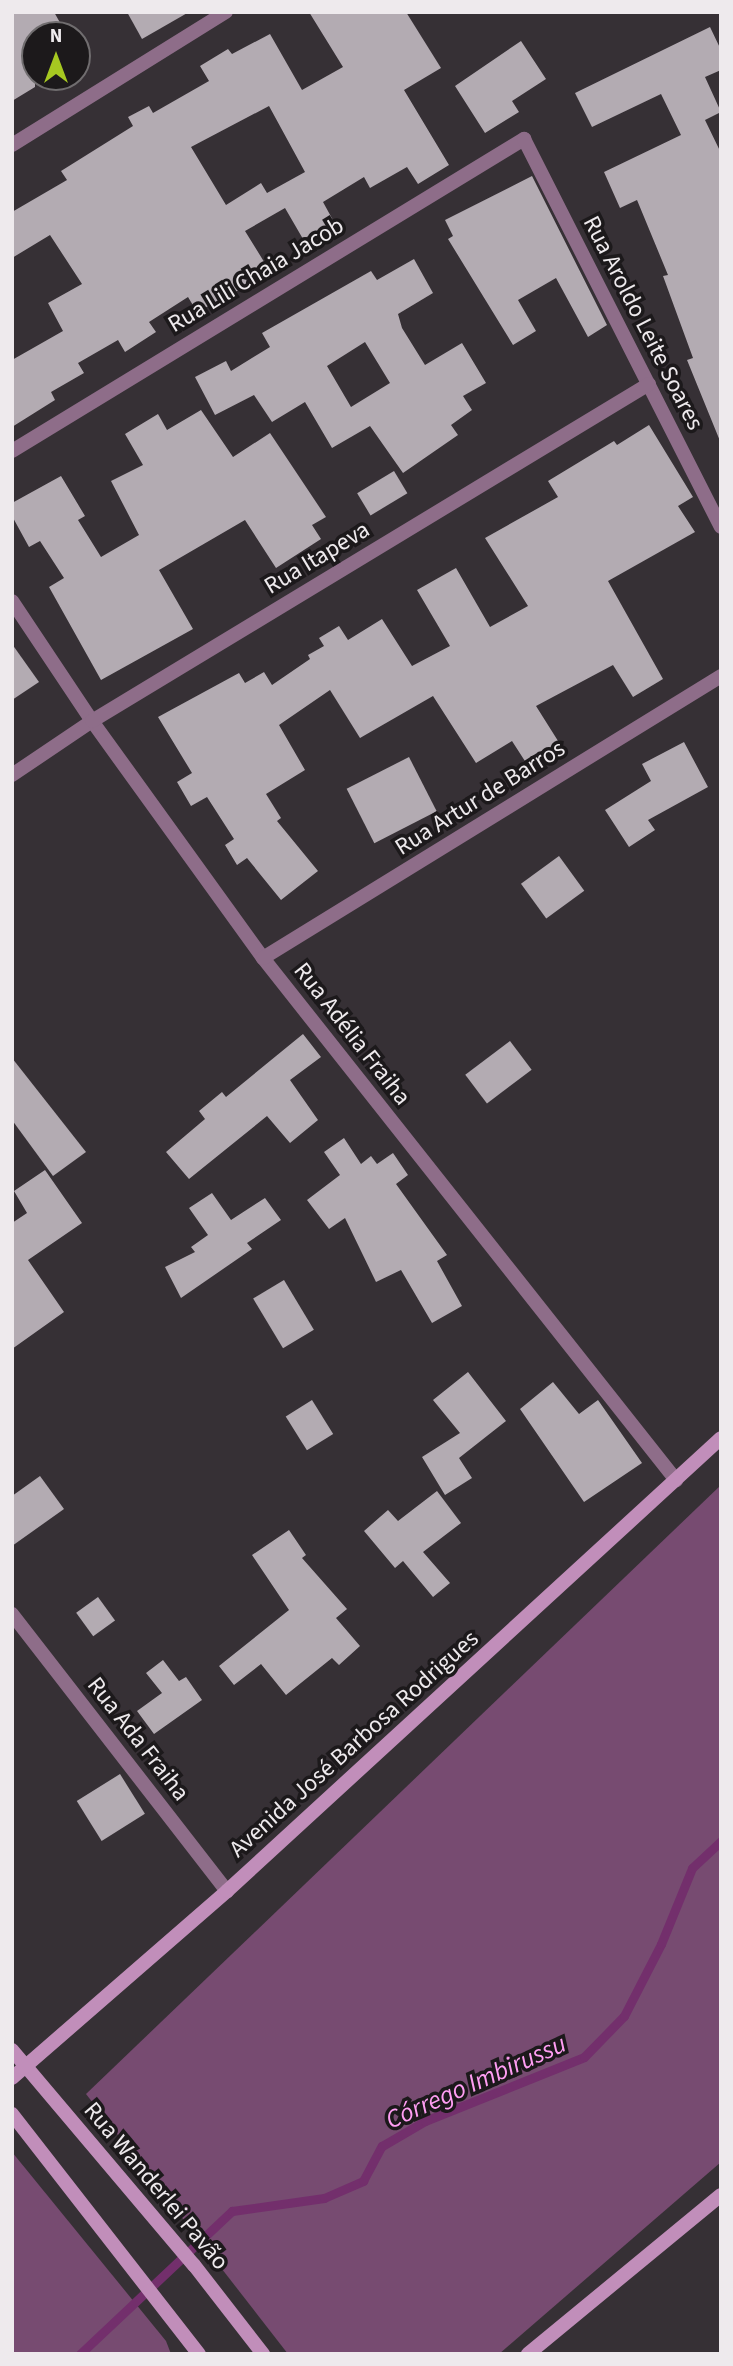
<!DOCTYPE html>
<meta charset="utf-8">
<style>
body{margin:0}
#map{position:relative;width:733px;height:2366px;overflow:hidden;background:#363035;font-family:"Source Sans 3",sans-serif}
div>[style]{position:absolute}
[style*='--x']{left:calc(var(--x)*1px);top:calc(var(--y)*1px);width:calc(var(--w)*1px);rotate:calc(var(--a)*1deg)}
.green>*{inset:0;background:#774b71}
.stream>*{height:9px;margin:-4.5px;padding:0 4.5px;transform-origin:4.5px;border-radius:4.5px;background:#732f6c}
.building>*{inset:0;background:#b3abb2;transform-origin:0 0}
.street>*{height:14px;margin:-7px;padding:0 7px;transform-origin:7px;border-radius:7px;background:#8e6d89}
.secondary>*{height:14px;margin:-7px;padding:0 7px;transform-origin:7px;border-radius:7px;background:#c18eba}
span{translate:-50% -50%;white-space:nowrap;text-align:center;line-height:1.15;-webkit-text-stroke:7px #1c191b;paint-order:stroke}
.street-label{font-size:24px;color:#eeeaed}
.water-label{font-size:26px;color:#ff9ef3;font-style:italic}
.frame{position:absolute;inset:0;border:14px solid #eeeaed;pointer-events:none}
.north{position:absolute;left:21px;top:21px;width:70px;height:70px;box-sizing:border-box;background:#1c191b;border:2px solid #706d6f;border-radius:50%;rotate:0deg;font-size:19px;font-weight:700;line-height:28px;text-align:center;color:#eeeaed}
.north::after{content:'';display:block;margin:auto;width:24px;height:32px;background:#a6c821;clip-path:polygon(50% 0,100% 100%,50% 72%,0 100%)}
</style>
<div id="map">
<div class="green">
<div style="clip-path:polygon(721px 1485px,721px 2162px,499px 2354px,288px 2354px,86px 2094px)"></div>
<div style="clip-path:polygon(12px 2152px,166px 2341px,171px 2354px,12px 2354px)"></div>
</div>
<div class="stream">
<div style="--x:80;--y:2354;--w:209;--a:-43.3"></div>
<div style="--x:232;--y:2211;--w:93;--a:-8"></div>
<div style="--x:324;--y:2198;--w:43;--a:-23.6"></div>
<div style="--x:363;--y:2181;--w:40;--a:-62"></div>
<div style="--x:382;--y:2146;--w:50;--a:-30.2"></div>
<div style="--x:425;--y:2121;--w:171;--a:-21.9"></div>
<div style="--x:584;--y:2057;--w:57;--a:-45.7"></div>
<div style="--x:624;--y:2016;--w:81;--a:-62.8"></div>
<div style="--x:661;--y:1944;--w:82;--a:-67.8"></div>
<div style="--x:692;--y:1868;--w:40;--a:-43"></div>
</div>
<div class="building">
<div style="clip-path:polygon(12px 12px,54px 12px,67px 35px,35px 35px,35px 87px,12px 101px)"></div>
<div style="clip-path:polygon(127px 12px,189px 12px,142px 39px)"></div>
<div style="clip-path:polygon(evenodd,309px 12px,406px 12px,441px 68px,404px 90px,449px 165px,418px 184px,407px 167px,370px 188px,364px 177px,323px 202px,334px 222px,303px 239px,285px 208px,245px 231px,271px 273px,197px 312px,188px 297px,149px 322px,156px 332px,125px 352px,118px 340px,78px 363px,84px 373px,51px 392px,55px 400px,12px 427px,12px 360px,63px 331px,48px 303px,82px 284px,50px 235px,12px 258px,12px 212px,67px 180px,61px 171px,133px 126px,128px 117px,149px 106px,153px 113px,209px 81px,200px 66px,228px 49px,232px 54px,270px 34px,302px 90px,343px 67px,309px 12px,269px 106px,305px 172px,267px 193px,261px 183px,226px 205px,191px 147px,269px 106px)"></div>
<div style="clip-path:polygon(710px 27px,721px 50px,721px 70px,705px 77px,721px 112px,705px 120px,721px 153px,720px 441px,687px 360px,693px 358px,663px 276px,668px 275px,637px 200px,620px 208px,604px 172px,681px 135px,661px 94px,592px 127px,575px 93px)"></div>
<div style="clip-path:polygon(521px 41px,546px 79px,512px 101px,519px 112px,485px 133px,455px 86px)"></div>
<div style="clip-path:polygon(532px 176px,607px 325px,588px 337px,556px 278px,518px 300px,536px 331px,513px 345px,448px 239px,453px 236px,445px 220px)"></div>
<div style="clip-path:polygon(evenodd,414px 259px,433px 293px,398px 314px,402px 328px,425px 365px,462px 343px,486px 383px,463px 396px,472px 410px,451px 425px,458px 435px,403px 473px,370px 426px,332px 448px,305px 402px,272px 422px,254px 395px,215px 415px,195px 377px,226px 361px,231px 371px,270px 347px,262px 333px,371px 271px,377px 280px,414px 259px,365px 342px,390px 383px,351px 407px,327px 366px,365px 342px)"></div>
<div style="clip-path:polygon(201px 410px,233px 457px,270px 433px,326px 517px,312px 525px,321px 539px,276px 568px,245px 520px,159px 570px,193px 629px,101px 680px,49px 587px,64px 578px,40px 541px,29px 547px,12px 516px,12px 503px,61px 476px,85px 516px,78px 520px,101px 557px,139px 535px,111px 481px,143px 465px,125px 434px,158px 414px,167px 430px)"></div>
<div style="clip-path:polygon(649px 425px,693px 497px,678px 506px,695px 532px,608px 581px,663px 679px,633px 697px,613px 665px,536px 706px,565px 752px,532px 772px,512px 741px,476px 763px,433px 696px,360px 738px,330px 690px,279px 725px,305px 770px,266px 794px,281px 818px,277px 821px,318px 871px,281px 900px,247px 858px,237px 865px,225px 845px,234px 839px,207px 797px,191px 806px,177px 782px,192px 773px,158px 717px,239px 673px,245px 683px,264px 672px,272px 685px,310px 659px,308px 655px,324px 646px,319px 638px,339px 626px,348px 640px,382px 619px,412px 666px,450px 646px,417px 590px,456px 568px,490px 627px,528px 606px,485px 538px,558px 497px,548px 481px,614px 441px,617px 445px)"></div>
<div style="left:394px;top:471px;width:26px;height:43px;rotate:59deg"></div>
<div style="clip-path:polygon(12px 644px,39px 682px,12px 700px)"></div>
<div style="clip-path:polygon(684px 742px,708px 787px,648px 820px,655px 830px,629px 847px,605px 810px,651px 781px,642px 764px)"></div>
<div style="left:409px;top:757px;width:61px;height:70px;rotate:63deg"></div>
<div style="left:559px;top:856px;width:43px;height:47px;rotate:54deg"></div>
<div style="clip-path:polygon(303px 1034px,321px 1057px,290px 1080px,318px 1120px,290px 1143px,267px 1116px,189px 1179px,166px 1152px,205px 1119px,199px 1111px,222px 1092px,226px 1097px)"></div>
<div style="left:510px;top:1041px;width:36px;height:56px;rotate:53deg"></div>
<div style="clip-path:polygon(12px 1058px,86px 1152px,53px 1176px,12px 1120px)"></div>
<div style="clip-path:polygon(344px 1138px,361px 1164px,371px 1156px,377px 1164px,393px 1153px,408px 1175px,396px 1184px,447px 1255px,437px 1261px,462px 1306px,432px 1323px,401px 1270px,376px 1282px,345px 1218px,329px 1229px,307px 1200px,340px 1175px,324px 1152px)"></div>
<div style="clip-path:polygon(45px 1170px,82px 1223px,28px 1260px,64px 1312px,12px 1349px,12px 1223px,27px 1213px,14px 1191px)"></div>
<div style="clip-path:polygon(212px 1193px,231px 1220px,265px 1198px,281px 1220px,247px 1243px,252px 1249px,181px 1298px,165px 1267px,195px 1252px,191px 1247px,208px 1235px,189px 1208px)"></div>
<div style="left:284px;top:1280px;width:58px;height:36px;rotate:59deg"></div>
<div style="clip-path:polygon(468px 1372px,506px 1421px,459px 1458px,472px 1478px,445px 1495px,422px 1457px,460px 1433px,433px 1400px)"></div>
<div style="clip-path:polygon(553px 1382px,579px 1414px,598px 1400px,642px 1463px,584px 1502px,520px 1409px)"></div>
<div style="left:312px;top:1400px;width:40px;height:31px;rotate:58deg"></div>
<div style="clip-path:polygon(40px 1476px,64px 1509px,12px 1546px,12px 1496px)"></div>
<div style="clip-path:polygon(437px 1491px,461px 1523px,423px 1552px,450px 1583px,433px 1597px,403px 1561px,395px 1568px,364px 1531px,388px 1510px,398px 1521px)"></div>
<div style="clip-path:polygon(289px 1530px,306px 1555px,302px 1558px,347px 1609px,336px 1618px,360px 1646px,339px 1665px,332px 1658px,286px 1695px,261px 1664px,234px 1685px,219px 1666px,289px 1610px,252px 1555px)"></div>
<div style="left:98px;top:1597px;width:29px;height:27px;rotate:54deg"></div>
<div style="clip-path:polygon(163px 1660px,179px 1681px,186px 1677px,202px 1700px,154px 1734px,137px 1711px,162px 1693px,146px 1673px)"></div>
<div style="left:120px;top:1774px;width:47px;height:51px;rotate:58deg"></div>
</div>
<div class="street">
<div style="--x:12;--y:145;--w:252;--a:-31.9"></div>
<div style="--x:12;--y:451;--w:600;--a:-31.36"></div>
<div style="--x:524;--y:139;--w:435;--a:63.1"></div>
<div style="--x:12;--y:601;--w:144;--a:56.3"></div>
<div style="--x:92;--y:721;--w:292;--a:54.2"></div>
<div style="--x:263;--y:958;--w:666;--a:51.65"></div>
<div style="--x:12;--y:775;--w:97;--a:-34"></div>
<div style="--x:92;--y:721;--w:651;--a:-31.18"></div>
<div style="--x:263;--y:958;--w:538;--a:-31.62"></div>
<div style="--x:12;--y:1614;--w:351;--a:52.2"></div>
</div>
<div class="secondary">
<div style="--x:12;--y:2050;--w:282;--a:49.8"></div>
<div style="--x:194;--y:2265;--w:113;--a:52.2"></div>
<div style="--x:12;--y:2078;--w:285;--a:-41"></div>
<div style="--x:227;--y:1891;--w:670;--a:-42.52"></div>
<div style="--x:12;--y:2114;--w:304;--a:52.1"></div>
<div style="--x:528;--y:2354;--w:250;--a:-39.5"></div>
</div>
<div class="street-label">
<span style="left:256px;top:275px;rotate:-31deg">Rua Lili Chaia Jacob</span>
<span style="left:643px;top:323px;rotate:63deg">Rua Aroldo Leite Soares</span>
<span style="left:317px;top:558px;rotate:-31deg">Rua Itapeva</span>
<span style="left:480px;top:798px;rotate:-32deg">Rua Artur de Barros</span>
<span style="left:352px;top:1034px;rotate:52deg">Rua Adélia Fraiha</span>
<span style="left:138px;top:1739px;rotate:52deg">Rua Ada Fraiha</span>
<span style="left:354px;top:1744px;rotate:-42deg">Avenida José Barbosa Rodrigues</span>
<span style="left:156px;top:2186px;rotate:50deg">Rua Wanderlei Pavão</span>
</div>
<div class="water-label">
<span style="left:476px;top:2082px;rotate:-24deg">Córrego Imbirussu</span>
</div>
<div class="frame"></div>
<div class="north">N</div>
</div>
